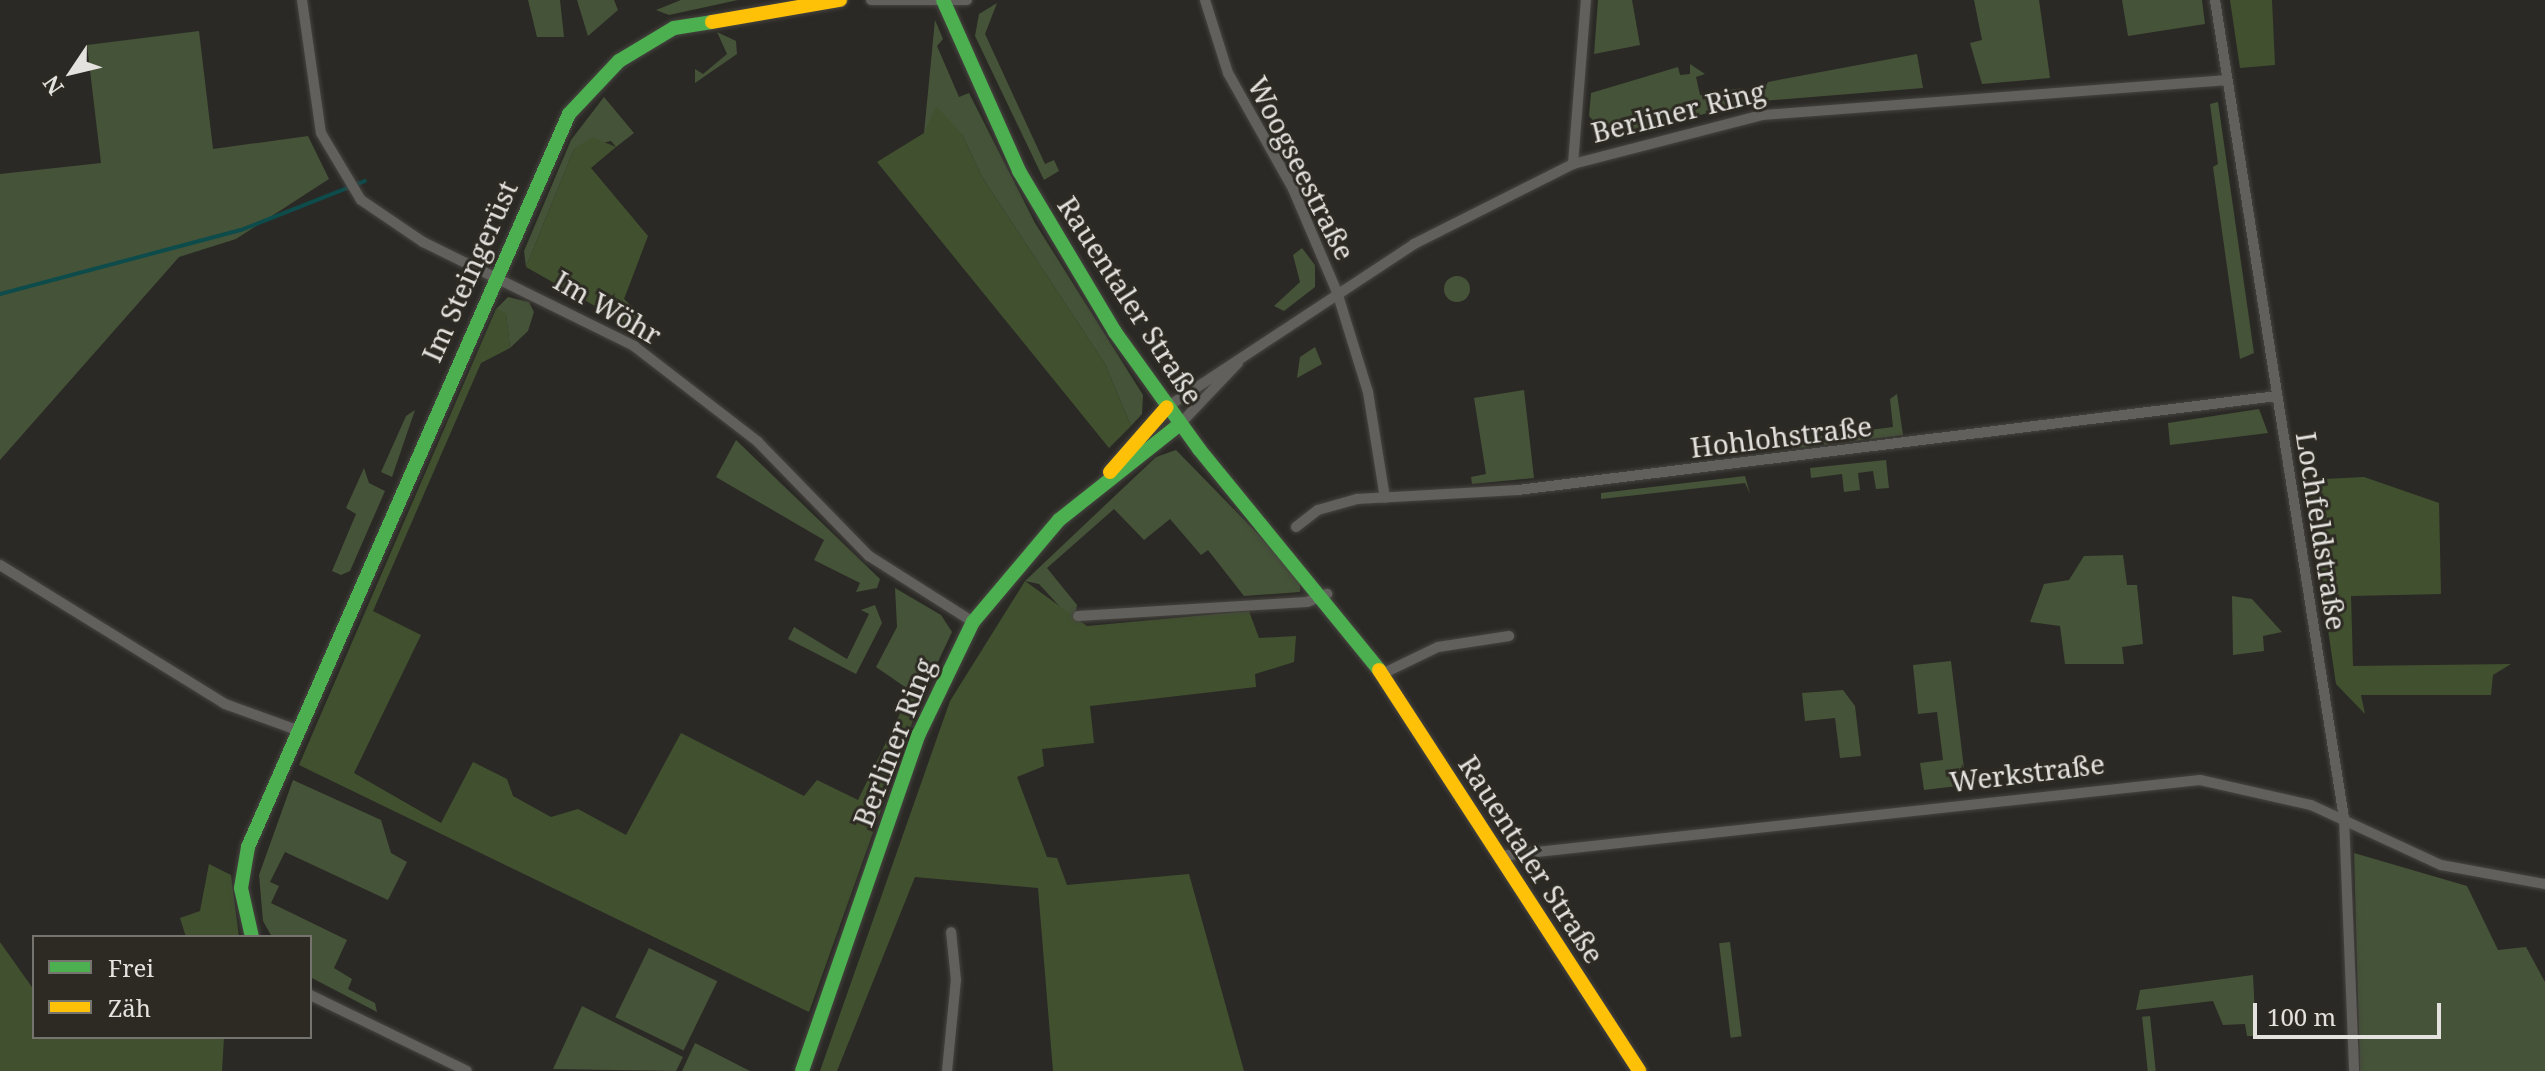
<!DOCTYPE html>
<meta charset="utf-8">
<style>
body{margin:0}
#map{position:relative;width:2545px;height:1071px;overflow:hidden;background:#2b2925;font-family:"Noto Serif",serif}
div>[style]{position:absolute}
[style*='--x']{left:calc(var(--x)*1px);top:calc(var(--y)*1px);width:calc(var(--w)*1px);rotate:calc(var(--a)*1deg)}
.green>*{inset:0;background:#455338;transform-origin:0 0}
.round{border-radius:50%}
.forest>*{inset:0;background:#41512f}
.stream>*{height:4px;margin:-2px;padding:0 2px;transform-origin:2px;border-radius:2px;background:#0e4c4c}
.roads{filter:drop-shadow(0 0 2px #464440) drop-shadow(0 0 2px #464440)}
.street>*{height:10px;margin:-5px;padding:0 5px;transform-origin:5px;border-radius:5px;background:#61605c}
.fast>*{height:14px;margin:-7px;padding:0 7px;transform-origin:7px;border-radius:7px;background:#4caf50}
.slow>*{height:14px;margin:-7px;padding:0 7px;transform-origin:7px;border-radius:7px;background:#ffc107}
span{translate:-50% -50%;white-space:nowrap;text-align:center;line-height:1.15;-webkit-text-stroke:6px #2d2a23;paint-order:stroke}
.street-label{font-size:28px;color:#e4e2de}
.legend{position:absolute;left:32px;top:935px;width:280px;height:104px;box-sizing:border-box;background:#2d2a23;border:2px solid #76746e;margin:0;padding:10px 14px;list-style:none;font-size:24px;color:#e4e2de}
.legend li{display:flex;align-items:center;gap:16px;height:40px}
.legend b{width:40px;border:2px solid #76746e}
.north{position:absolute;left:32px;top:32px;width:80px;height:80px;-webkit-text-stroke:6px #2d2a23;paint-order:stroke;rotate:235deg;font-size:22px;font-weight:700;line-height:32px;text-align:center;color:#e4e2de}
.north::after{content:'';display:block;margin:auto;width:28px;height:36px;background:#e4e2de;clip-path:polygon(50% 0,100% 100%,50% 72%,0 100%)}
.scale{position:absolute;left:2253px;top:1003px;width:188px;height:36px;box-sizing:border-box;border:4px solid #e4e2de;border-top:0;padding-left:10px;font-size:24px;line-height:28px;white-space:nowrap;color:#e4e2de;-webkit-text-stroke:6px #2d2a23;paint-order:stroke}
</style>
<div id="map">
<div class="green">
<div style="clip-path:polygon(528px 0,560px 0,564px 37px,537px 37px)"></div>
<div style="clip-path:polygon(577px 0,614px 0,618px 10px,588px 36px)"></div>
<div style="clip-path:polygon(681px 0,738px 0,669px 15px,656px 10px)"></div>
<div style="clip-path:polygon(1598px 0,1632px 0,1640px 45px,1594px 54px)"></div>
<div style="clip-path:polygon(1974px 0,2039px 0,2050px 78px,1982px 84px,1970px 43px,1982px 40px)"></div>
<div style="clip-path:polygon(2122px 0,2202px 0,2205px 24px,2128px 36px)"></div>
<div style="clip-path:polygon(997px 3px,985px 34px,1045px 164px,1054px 160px,1059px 171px,1044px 180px,975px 36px,979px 14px)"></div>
<div style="clip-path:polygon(935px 20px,943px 39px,937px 46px,959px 97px,969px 93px,1035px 223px,1143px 395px,1142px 414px,1131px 426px,1105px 364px,982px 177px,962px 134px,924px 133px)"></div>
<div style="clip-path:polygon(199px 31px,213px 149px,308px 136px,329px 179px,236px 239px,179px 257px,0 460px,0 174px,101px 163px,87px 45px)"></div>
<div style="clip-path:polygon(717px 32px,736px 41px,737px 54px,695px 83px,695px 69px,703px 74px,727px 54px)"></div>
<div style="clip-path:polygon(1917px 54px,1923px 88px,1749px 102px,1610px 139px,1589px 116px,1591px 93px,1678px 67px,1680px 75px,1690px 74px,1690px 64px,1705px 74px,1696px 77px,1700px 95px,1742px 88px,1744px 95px,1762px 92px,1768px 82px)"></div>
<div style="clip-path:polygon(604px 97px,634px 133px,616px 147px,611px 141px,574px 149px,526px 267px,524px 251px,571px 140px)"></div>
<div style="clip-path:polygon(2218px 102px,2254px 353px,2240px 359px,2213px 167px,2218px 164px,2210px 104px)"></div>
<div style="clip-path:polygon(1302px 248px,1315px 265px,1315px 287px,1284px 311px,1274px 306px,1300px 282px,1293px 255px)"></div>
<div class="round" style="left:1444px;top:276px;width:26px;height:26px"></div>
<div style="clip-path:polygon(508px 297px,529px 302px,534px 312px,528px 331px,510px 348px,506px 314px,496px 309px)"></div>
<div style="clip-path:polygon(1315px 347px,1322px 364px,1297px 378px,1300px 357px)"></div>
<div style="clip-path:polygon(1524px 390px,1534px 478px,1472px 484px,1471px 477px,1486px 474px,1474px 398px)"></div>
<div style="clip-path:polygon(1897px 394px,1903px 435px,1773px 451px,1777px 442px,1893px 427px,1890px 399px)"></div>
<div style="clip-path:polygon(2259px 409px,2268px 433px,2170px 445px,2168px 423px)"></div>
<div style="clip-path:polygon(415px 410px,392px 477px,381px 472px,406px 416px)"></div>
<div style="clip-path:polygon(736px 440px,880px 579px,877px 588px,856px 592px,860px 583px,814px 560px,824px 540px,716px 477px)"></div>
<div style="clip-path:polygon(1176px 450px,1300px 577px,1300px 592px,1244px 596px,1208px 550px,1201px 555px,1170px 519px,1144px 540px,1114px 509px,1047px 568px,1077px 605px,1074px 622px,1039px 584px,1025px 581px,1156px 457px)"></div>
<div style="clip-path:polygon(1886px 460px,1889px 488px,1876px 489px,1873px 471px,1858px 473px,1860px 490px,1844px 492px,1842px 474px,1811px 478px,1810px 468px)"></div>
<div style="clip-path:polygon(364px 468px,369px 483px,385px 491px,350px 571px,341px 575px,332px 571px,356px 514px,346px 508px)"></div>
<div style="clip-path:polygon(1745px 476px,1750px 494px,1745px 483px,1601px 499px,1601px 493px)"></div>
<div style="clip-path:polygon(2123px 555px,2127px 585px,2137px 585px,2143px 644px,2122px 647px,2124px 664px,2065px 664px,2060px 626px,2030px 622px,2044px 584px,2069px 580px,2084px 556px)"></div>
<div style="clip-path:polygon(895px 588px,941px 615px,952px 632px,921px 698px,876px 667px,897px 627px)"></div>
<div style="clip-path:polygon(2232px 596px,2252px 599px,2282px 632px,2263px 636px,2264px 651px,2233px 655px)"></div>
<div style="clip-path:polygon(875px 605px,882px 623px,856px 674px,788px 639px,794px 627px,847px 659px,869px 614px,861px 610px)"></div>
<div style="clip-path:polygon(1951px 661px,1966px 785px,1924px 790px,1920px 763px,1943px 760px,1937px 712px,1918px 714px,1913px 665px)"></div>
<div style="clip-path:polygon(1843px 690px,1855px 706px,1861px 756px,1840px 758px,1835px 718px,1805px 721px,1802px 693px)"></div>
<div style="clip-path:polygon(293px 780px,381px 820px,391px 853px,407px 862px,388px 900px,285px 852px,270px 882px,279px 886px,271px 903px,347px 940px,334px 968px,352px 979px,348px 989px,375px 1003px,377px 1012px,310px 977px,310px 937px,272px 937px,263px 921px,259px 875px)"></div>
<div style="clip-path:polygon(2354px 853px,2467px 886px,2498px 950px,2526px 947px,2545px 982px,2545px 1071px,2360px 1071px)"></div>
<div style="left:1730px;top:942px;width:95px;height:11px;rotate:83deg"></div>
<div style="left:649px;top:948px;width:76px;height:77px;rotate:26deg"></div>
<div style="clip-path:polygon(2253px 975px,2256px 1036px,2247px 1036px,2245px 1024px,2223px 1025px,2213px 1001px,2136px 1010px,2140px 990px)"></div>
<div style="clip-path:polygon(582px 1006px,683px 1057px,676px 1071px,553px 1069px)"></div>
<div style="left:2150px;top:1016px;width:55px;height:8px;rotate:84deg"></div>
<div style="clip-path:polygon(695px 1043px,750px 1071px,682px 1071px)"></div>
</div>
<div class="forest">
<div style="clip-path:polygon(2230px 0,2272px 0,2275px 65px,2240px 68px)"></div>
<div style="clip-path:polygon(936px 106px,962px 134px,982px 177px,1105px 364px,1131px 426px,1109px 448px,877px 162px,924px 133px)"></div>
<div style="clip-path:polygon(592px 137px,616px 147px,591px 168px,648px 236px,624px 299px,639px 313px,632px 327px,526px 267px,574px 149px)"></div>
<div style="clip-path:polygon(496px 309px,506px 313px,510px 348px,481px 363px,373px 611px,421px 635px,354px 773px,441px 823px,473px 762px,507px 779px,513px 796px,551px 817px,578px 809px,626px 835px,681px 733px,804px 796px,817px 780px,858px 800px,910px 693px,921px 698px,809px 1012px,299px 765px)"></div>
<div style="clip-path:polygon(2364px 477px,2439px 503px,2441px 594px,2351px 596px,2353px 666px,2511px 664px,2493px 675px,2491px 695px,2361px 695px,2365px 714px,2336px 684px,2306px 480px)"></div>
<div style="clip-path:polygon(1025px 581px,1087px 626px,1249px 611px,1259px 638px,1296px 636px,1294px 662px,1255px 674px,1256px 687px,1090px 706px,1094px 743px,1042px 749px,1044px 766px,1017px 777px,1047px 857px,1057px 858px,1067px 885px,1189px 874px,1244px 1071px,1053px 1071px,1038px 888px,915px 877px,837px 1071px,820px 1071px,950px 701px)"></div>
<div style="clip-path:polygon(209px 864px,231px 875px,239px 937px,186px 937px,180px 918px,200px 911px)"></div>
<div style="clip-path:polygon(0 942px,34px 990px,34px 1037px,224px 1037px,222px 1071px,0 1071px)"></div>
</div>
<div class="stream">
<div style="--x:0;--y:294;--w:249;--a:-14.9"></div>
<div style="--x:241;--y:230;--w:133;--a:-21.6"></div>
</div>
<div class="roads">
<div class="street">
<div style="--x:302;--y:0;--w:134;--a:81.9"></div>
<div style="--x:321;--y:133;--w:78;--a:59.2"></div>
<div style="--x:361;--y:200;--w:75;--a:34.1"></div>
<div style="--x:423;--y:242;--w:235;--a:26.2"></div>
<div style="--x:634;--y:346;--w:157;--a:37.7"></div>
<div style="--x:758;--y:442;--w:159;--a:45.8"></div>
<div style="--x:869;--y:556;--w:123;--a:32.4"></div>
<div style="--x:871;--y:0;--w:96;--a:0"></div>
<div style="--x:1205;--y:0;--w:77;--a:72.5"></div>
<div style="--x:1228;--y:73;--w:133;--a:60.7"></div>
<div style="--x:1293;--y:189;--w:112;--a:66.9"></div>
<div style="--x:1337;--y:292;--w:105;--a:72.8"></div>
<div style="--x:1368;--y:392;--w:107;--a:80.9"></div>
<div style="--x:2215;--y:0;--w:828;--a:81.04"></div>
<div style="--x:2344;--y:818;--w:253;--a:87.7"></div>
<div style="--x:1573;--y:164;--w:165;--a:-85.5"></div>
<div style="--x:1167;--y:407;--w:296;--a:-33.4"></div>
<div style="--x:1414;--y:244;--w:178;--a:-26.7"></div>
<div style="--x:1573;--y:164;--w:196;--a:-14.5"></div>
<div style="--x:1763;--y:115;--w:465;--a:-4.3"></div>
<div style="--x:1180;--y:424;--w:84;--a:-46.4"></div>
<div style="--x:1296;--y:527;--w:28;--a:-38"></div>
<div style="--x:1318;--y:510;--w:41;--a:-15.8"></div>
<div style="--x:1357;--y:499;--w:161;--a:-3.2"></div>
<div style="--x:1518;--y:490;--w:765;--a:-7.06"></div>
<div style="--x:0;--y:565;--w:264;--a:31.7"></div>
<div style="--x:225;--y:704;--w:77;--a:19.9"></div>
<div style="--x:1078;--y:616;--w:229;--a:-3.5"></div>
<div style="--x:1307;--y:602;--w:22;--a:-22"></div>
<div style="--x:1382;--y:674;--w:62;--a:-25.7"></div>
<div style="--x:1438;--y:647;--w:72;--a:-8.8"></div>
<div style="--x:1500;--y:856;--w:704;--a:-6.2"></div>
<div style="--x:2200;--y:780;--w:114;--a:12.7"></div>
<div style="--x:2311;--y:805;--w:143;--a:24.8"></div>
<div style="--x:2441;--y:865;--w:106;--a:10.4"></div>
<div style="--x:310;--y:995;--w:174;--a:25.8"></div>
<div style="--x:947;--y:1071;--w:91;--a:-84.4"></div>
<div style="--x:956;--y:980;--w:48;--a:-95.9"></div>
</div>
<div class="fast">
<div style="--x:943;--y:0;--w:187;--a:66"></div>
<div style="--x:1019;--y:171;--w:187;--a:59.2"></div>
<div style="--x:1115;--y:332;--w:144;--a:54.3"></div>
<div style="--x:1199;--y:449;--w:285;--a:50.8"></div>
<div style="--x:252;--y:937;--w:50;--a:-102.7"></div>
<div style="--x:241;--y:888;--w:42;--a:-80.3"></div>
<div style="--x:248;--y:847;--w:800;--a:-66.35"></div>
<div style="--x:569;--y:114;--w:73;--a:-46.7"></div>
<div style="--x:619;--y:61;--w:64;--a:-31"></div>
<div style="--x:674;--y:28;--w:38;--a:-9"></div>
<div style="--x:802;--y:1071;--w:357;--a:-70.9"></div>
<div style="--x:919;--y:734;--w:124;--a:-64.3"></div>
<div style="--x:973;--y:622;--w:133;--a:-49.9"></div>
<div style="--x:1059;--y:520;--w:154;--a:-38.4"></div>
</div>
<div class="slow">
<div style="--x:712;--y:22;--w:130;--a:-9.8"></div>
<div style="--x:1110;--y:472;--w:86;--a:-48.8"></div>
<div style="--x:1379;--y:670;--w:478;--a:57"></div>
</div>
</div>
<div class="street-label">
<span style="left:1678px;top:111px;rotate:-14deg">Berliner Ring</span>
<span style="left:1302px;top:168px;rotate:63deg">Woogseestraße</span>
<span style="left:469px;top:271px;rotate:-66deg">Im Steingerüst</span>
<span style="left:1131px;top:300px;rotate:57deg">Rauentaler Straße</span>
<span style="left:608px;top:307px;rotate:30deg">Im Wöhr</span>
<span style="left:1781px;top:436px;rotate:-7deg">Hohlohstraße</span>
<span style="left:2322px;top:531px;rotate:81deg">Lochfeldstraße</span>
<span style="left:893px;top:742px;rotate:-69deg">Berliner Ring</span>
<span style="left:2027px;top:772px;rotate:-7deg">Werkstraße</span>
<span style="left:1532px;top:859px;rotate:57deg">Rauentaler Straße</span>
</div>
<ul class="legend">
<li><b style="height:10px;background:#4caf50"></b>Frei</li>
<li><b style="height:10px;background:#ffc107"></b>Zäh</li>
</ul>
<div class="north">N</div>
<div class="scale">100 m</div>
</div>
